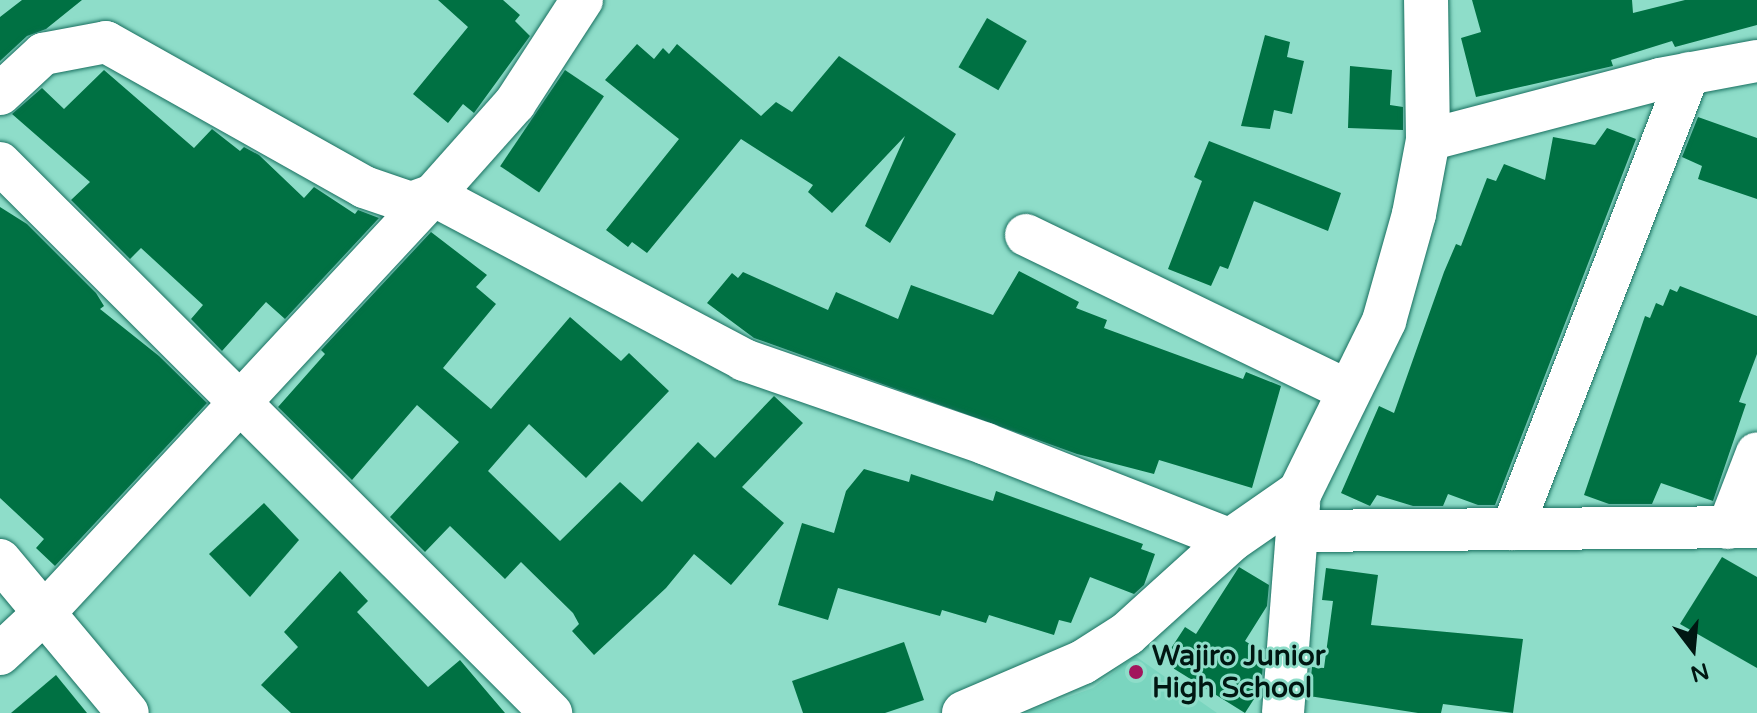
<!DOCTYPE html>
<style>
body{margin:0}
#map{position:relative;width:1757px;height:713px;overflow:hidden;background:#8eddc9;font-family:"Varela Round",sans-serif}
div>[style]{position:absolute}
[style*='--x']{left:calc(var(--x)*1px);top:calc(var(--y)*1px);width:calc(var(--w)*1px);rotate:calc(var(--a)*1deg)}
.built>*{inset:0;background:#7ad5bf}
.building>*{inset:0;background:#007143;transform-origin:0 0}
.roads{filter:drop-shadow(0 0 2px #197060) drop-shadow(0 0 2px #197060)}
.minor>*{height:42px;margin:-21px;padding:0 21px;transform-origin:21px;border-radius:21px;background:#fff}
.tertiary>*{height:44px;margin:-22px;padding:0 22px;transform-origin:22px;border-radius:22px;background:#fff}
.dots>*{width:22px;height:22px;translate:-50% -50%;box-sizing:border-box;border:4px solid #8eddc9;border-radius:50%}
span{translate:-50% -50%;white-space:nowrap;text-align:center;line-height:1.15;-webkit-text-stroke:6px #8eddc9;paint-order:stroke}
.poi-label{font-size:28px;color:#001712;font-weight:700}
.left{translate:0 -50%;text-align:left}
.north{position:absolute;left:1653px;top:609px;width:80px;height:80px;-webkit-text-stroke:6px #8eddc9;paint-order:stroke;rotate:164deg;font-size:22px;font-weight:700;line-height:32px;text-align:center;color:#001712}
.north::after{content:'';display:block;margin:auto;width:28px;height:36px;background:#001712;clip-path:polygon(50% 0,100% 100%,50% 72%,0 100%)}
</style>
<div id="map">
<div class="built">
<div style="clip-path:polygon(1135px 656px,1217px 713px,1024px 713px,1093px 688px)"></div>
</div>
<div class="building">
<div style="clip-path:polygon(22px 0,82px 0,46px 29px,27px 36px,0 61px,0 17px)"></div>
<div style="clip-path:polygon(438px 0,503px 0,520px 15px,515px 21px,530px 36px,474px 113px,463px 104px,448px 123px,413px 94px,468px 27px)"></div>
<div style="clip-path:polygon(1472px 0,1632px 0,1633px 13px,1685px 0,1757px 0,1757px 25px,1675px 47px,1672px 41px,1611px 60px,1613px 66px,1476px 97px,1461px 38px,1481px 32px)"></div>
<div style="left:987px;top:18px;width:46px;height:57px;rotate:30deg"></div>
<div style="clip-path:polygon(1265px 35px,1290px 42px,1287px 57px,1304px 61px,1292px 114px,1274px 110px,1270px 129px,1241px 126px)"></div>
<div style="clip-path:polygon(637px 44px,654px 59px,663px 48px,669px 54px,677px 44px,761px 116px,776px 102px,792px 112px,839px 56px,956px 134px,890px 243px,865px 226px,905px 136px,832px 213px,808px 192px,813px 185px,741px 139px,647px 253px,632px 242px,628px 247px,606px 230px,679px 139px,605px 80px)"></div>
<div style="clip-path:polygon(1350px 66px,1392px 70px,1390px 105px,1403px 107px,1403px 130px,1348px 128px)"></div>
<div style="clip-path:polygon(104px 70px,194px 148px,212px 129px,240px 151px,244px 147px,259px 155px,304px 198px,314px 187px,355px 214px,358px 210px,379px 218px,285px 319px,266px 302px,222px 351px,191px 319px,203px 305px,141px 248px,130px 259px,71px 200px,90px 182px,12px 114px,42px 88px,64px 109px)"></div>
<div style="left:565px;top:70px;width:47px;height:116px;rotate:34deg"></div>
<div style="clip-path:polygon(1698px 117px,1757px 138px,1757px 199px,1698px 179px,1702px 166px,1682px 157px)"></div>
<div style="clip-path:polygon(1607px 128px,1636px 139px,1495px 505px,1478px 505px,1448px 494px,1443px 506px,1413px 506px,1377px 495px,1370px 506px,1341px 493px,1379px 406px,1394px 413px,1444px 272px,1456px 244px,1461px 246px,1487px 178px,1496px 181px,1504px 164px,1545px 180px,1553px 137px,1595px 145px)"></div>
<div style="clip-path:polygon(1209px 141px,1341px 193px,1328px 231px,1254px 201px,1228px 269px,1220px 266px,1211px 286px,1168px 269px,1202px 181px,1194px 177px)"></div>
<div style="clip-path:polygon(0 207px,27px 224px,96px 293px,104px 306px,100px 309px,159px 356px,207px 403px,55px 566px,36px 548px,44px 539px,0 498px)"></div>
<div style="clip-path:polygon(431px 232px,487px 275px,476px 287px,496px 304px,443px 368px,491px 409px,570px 317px,621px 361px,629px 353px,669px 391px,586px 478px,529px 424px,488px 471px,560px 541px,620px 482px,642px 502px,698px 442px,715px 458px,774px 396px,803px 423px,742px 487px,784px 523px,731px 585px,694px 554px,666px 588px,594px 655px,572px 631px,579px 624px,573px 613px,521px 562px,505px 579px,450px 526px,425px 552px,390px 517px,459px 442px,417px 405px,352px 480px,278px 407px,325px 354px,321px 350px)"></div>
<div style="clip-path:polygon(1019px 271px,1079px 302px,1076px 308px,1107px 320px,1104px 328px,1243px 379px,1246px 372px,1281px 386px,1252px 488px,1159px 460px,1154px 474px,1077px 454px,754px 338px,707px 303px,732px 273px,738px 278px,743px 272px,828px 310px,836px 292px,898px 319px,911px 285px,993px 315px)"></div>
<div style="clip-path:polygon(1680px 286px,1757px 316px,1757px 354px,1739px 402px,1746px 404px,1713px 501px,1661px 483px,1652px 504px,1609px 504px,1584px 495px,1645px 316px,1650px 318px,1656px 303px,1663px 306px,1670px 289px,1677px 292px)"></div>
<div style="clip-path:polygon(864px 469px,909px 482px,911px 474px,993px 501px,996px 491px,1143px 544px,1141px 549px,1155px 554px,1144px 585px,1134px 594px,1090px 577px,1071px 623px,1059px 620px,1054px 635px,989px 615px,986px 623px,942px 610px,940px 616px,838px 588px,828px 620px,778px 605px,802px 523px,834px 533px,846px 491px)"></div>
<div style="clip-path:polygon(264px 503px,299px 540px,250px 597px,209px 554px)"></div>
<div style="clip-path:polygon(1722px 557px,1757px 577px,1757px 668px,1680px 624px)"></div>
<div style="clip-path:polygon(1239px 567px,1269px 585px,1267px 606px,1245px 641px,1264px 653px,1261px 688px,1245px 713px,1168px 665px,1173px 656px,1168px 653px,1185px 627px,1196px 634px)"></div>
<div style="clip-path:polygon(1326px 568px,1378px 575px,1371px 625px,1523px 639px,1513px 713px,1443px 704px,1441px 713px,1418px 713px,1309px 696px,1312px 667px,1324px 668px,1333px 601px,1322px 600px)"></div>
<div style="clip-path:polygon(340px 571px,368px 601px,357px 612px,428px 687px,460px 660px,505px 713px,291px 713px,261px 685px,298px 647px,284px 632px)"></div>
<div style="clip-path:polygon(904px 642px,924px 700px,885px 713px,803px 713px,792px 681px)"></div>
<div style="clip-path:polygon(56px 675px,87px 713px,11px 713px)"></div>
</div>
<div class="roads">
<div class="minor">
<div style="--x:0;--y:94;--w:59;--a:-42.9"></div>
<div style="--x:43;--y:54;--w:64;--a:-10.8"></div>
<div style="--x:106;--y:42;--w:296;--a:29.3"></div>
<div style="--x:364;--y:187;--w:50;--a:18.8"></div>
<div style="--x:411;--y:203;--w:23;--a:-20"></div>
<div style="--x:433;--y:195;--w:352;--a:27.9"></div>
<div style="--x:744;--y:360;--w:256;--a:19.1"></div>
<div style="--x:986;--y:444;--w:263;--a:21.4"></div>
<div style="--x:1428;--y:140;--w:240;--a:-14.7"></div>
<div style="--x:1660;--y:79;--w:99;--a:-10.5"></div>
<div style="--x:0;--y:163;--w:779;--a:44.95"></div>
<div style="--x:1026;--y:235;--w:359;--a:25.8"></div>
<div style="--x:1728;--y:528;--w:80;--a:-68.9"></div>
<div style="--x:1512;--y:529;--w:489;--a:-68.8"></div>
<div style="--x:1297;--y:531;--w:460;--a:-0.5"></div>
<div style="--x:0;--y:560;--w:199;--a:50.1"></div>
<div style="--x:0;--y:654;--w:60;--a:-43"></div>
<div style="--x:44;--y:613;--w:571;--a:-47.06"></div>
<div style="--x:433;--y:195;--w:123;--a:-48.3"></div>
<div style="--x:515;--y:103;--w:123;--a:-57"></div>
<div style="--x:1283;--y:713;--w:209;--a:-85.6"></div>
</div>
<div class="tertiary">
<div style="--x:964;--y:713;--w:129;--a:-23.2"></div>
<div style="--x:1083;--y:662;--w:52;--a:-32.5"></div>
<div style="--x:1127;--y:634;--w:140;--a:-42.1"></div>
<div style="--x:1231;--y:540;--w:84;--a:-34.8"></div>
<div style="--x:1300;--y:492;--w:191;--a:-63.8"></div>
<div style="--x:1384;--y:321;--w:111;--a:-74.3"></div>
<div style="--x:1414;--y:214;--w:75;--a:-79.3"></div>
<div style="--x:1428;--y:140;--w:140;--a:-90.8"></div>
</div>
</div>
<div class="dots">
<div style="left:1136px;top:672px;background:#a2155d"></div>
</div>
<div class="poi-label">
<span class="left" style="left:1152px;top:672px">Wajiro Junior<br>High School</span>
</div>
<div class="north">N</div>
</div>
